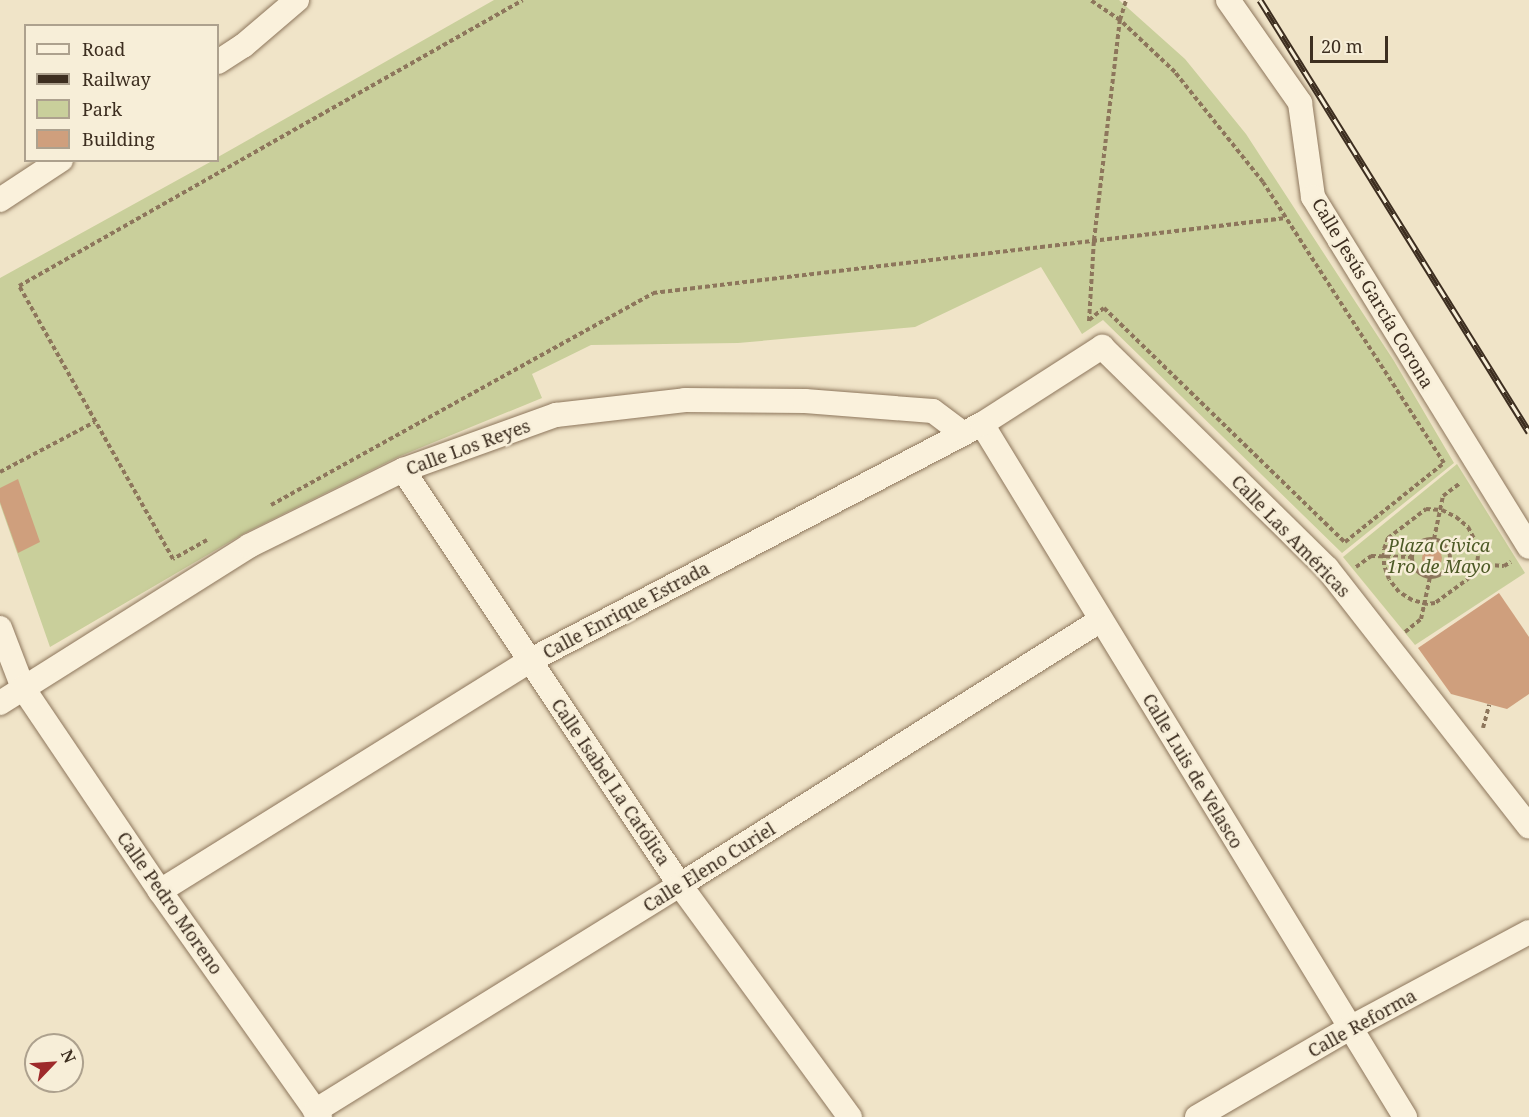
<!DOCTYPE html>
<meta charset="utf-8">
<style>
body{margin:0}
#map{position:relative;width:1529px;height:1117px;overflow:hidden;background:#f0e4c8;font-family:"Noto Serif",serif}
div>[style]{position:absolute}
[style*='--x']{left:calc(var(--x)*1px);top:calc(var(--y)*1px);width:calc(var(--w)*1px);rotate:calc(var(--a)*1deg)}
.green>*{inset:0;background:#c9cf9b}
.building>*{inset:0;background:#cf9f7d}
.round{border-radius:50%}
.path>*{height:4px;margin-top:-2px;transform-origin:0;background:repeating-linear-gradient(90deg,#8d765c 0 4.5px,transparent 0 7.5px)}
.path>.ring{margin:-2px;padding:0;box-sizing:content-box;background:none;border:4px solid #8d765c;border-radius:50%}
.roads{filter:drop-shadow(0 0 2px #8d765c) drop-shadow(0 0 2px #8d765c)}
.street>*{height:24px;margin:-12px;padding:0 12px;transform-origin:12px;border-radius:12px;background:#faf1dc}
.rail>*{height:7px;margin-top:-3.5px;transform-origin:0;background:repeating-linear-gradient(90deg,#f7eed8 0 14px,#3d2e20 0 28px);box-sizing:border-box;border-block:2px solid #3d2e20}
span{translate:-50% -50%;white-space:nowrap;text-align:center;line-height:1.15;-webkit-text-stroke:5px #f7eed8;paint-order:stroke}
.street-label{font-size:18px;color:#3d2e20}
.park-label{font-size:18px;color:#4d5a26;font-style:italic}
.legend{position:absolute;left:24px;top:24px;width:195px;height:138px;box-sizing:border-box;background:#f7eed8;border:2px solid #ada18e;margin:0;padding:8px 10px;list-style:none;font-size:18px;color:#3d2e20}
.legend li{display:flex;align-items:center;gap:12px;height:30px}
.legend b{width:30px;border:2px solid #ada18e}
.north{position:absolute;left:24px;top:1033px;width:60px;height:60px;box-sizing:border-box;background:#f7eed8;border:2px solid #ada18e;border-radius:50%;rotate:65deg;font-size:16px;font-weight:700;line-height:24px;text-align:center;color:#3d2e20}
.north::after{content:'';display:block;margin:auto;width:21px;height:27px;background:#9e2a2b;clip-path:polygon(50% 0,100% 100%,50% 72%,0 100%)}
.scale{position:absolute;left:1310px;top:36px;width:78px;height:27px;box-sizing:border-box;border:3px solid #3d2e20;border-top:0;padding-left:8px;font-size:18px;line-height:21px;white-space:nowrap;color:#3d2e20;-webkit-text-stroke:4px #f7eed8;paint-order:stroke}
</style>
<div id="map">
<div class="green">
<div style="clip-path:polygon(494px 0,1119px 0,1185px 59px,1246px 134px,1394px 361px,1454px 463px,1342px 553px,1103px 320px,1082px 334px,1041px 267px,915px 327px,738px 343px,591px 345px,532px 374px,542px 398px,398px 457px,245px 533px,50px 647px,0 504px,0 278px,212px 161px,218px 160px,218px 157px)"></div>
<div style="clip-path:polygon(1457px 464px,1525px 573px,1415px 645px,1343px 557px)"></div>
</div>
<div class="building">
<div style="clip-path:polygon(18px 479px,40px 542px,18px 553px,0 502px,0 488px)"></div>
<div class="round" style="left:1422px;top:548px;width:20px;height:20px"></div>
<div style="clip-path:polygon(1499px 593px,1529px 637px,1529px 694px,1507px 709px,1451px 694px,1418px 648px)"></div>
</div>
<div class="path">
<div style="--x:1089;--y:320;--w:19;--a:-39"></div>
<div style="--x:1104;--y:308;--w:336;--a:44.2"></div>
<div style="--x:1345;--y:542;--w:127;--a:-38.6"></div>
<div style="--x:1444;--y:463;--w:334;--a:-122.8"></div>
<div style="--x:1263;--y:182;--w:141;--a:-128.7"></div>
<div style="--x:1175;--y:72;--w:76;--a:-136.6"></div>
<div style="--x:1120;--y:20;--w:36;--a:-146"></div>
<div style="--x:1089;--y:321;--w:81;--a:-86.5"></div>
<div style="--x:1094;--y:240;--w:222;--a:-83.3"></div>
<div style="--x:1120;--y:20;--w:21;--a:-73"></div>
<div style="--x:0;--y:472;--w:107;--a:-27.8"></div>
<div style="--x:271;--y:505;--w:437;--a:-29"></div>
<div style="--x:653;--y:293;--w:637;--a:-6.76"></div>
<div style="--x:1426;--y:509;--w:16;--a:4"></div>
<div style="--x:1442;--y:510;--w:16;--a:27"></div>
<div style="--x:1456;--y:517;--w:16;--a:40"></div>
<div style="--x:1468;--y:527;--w:16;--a:63"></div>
<div style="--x:1475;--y:541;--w:15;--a:79"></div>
<div style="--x:1478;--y:556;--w:17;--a:97"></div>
<div style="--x:1476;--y:573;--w:51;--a:143.8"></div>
<div style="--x:1435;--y:603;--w:8;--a:173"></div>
<div style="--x:1427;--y:604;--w:16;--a:-165"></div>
<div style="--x:1412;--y:600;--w:15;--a:-148"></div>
<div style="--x:1399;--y:592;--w:16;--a:-128"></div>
<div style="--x:1389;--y:579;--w:15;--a:-110"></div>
<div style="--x:1384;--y:565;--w:16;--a:-90"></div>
<div style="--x:1384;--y:549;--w:12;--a:-70"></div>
<div style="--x:1388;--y:538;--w:48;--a:-37.3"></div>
<div class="ring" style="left:1412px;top:539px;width:34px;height:34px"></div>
<div style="--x:1434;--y:539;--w:44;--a:-78.2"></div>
<div style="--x:1443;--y:496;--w:21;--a:-37"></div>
<div style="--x:207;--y:540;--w:39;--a:151"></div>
<div style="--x:173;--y:559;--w:313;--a:-119.4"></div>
<div style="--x:19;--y:286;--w:579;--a:-29.57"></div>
<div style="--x:1450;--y:562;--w:54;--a:4.2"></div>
<div style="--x:1504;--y:566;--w:8;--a:-30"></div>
<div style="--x:1356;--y:567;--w:19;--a:-36"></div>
<div style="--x:1371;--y:556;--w:41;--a:1.4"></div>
<div style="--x:1405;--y:632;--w:21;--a:-39"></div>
<div style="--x:1421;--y:619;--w:43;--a:-77.9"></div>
<div style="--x:1483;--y:728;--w:24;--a:-75"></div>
</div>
<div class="roads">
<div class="street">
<div style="--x:1228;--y:0;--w:126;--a:55"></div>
<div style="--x:1300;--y:103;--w:95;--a:82.1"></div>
<div style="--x:1313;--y:197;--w:411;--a:58.3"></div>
<div style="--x:218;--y:62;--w:30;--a:-33"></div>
<div style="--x:243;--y:46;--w:71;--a:-40.4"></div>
<div style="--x:0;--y:200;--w:73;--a:-33.3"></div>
<div style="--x:982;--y:424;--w:812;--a:58.6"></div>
<div style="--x:403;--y:470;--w:499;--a:56.3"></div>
<div style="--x:680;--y:885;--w:288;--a:53.8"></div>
<div style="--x:0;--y:628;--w:64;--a:69"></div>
<div style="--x:23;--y:688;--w:245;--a:56"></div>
<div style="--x:160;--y:891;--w:277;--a:54.7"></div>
<div style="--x:0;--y:703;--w:294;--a:-32.2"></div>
<div style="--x:249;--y:546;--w:172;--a:-26.3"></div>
<div style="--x:403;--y:470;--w:163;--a:-19.8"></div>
<div style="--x:556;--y:415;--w:130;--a:-6.6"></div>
<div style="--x:685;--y:400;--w:120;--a:0.5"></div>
<div style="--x:805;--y:401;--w:128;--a:4.5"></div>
<div style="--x:933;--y:411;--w:36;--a:37"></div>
<div style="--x:160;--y:891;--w:435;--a:-31.9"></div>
<div style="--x:529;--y:661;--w:511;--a:-27.62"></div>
<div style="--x:982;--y:424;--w:143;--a:-32.7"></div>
<div style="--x:1102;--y:347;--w:315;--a:44.5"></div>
<div style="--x:1327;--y:568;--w:328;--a:52"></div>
<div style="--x:315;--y:1111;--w:429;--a:-31.8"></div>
<div style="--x:680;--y:885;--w:497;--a:-32.2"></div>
<div style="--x:1197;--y:1117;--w:177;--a:-30.2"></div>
<div style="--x:1350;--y:1028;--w:203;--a:-28.2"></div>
</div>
</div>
<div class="rail">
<div style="--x:1260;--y:0;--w:509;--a:58.09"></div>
</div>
<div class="street-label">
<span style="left:1373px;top:293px;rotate:59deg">Calle Jesús García Corona</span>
<span style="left:468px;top:447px;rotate:-20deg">Calle Los Reyes</span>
<span style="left:1291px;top:536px;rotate:46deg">Calle Las Américas</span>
<span style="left:626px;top:610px;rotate:-28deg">Calle Enrique Estrada</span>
<span style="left:1193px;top:771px;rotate:59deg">Calle Luis de Velasco</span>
<span style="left:611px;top:782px;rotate:56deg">Calle Isabel La Católica</span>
<span style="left:709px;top:867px;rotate:-32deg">Calle Eleno Curiel</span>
<span style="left:170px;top:903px;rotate:55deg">Calle Pedro Moreno</span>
<span style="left:1362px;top:1023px;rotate:-29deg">Calle Reforma</span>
</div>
<div class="park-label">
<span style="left:1439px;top:556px">Plaza Cívica<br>1ro de Mayo</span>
</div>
<ul class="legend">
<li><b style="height:8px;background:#faf1dc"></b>Road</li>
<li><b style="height:8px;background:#3d2e20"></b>Railway</li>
<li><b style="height:16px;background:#c9cf9b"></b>Park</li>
<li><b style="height:16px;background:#cf9f7d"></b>Building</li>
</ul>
<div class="north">N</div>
<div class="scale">20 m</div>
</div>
